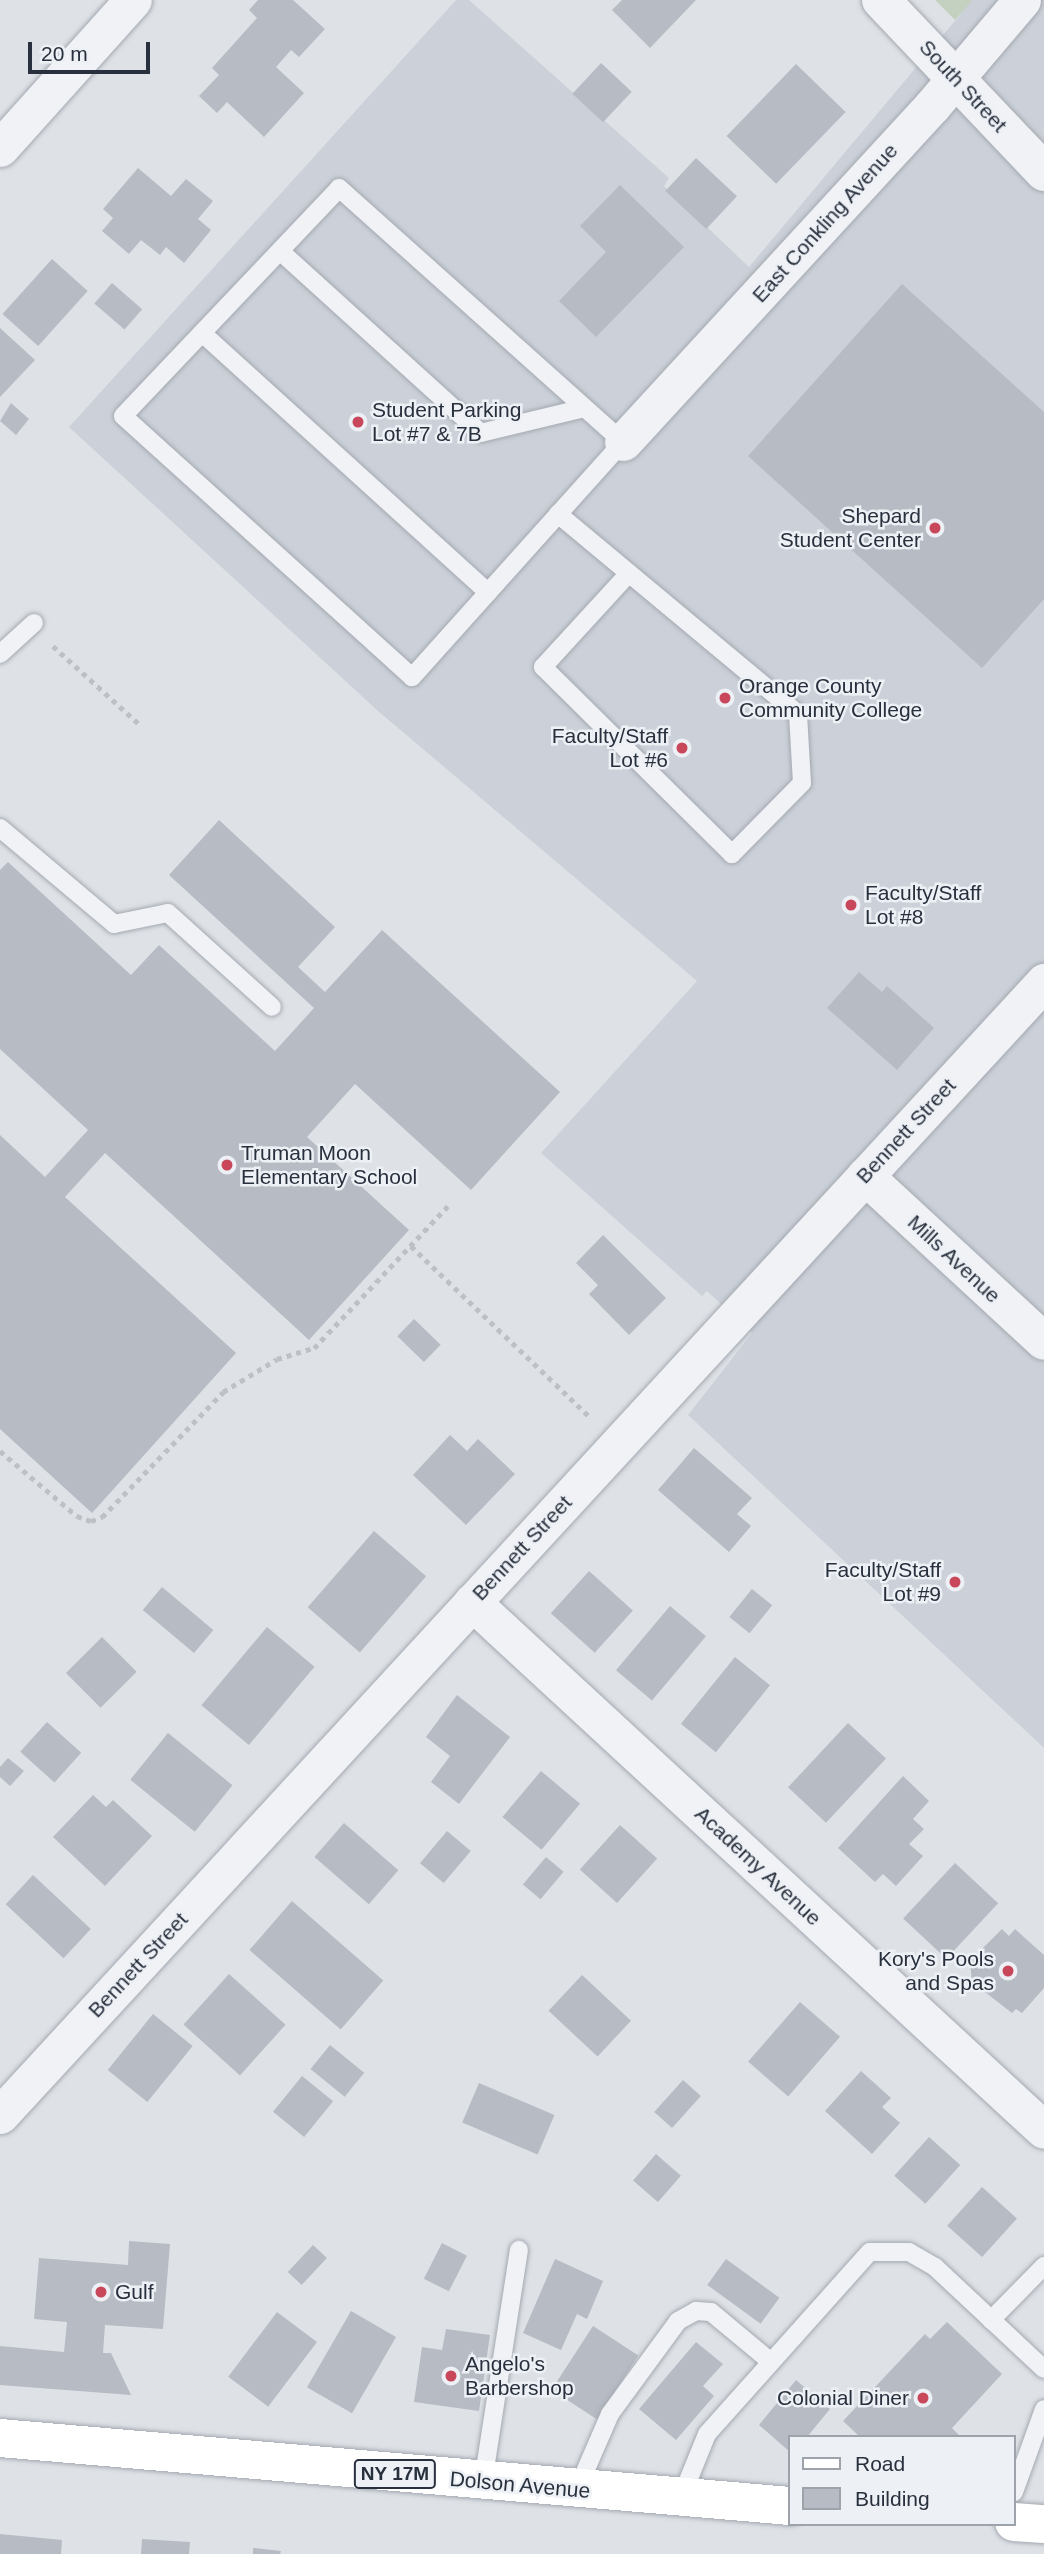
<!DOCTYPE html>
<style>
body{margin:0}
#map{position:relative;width:1044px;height:2554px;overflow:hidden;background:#dee2e7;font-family:Helvetica,sans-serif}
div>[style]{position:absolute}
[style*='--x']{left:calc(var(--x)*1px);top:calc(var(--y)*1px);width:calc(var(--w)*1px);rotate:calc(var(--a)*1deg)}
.built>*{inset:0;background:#ccd1d9}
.green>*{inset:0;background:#c4d1c0}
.building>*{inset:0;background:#b6bbc4;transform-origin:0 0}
.path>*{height:4.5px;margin-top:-2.25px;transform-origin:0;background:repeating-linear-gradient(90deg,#bdc0c6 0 5px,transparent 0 10px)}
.roads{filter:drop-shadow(0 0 2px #a4a9b1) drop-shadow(0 0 2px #a4a9b1)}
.service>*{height:18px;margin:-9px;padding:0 9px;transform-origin:9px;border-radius:9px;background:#f1f2f6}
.minor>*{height:37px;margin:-18.5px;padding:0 18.5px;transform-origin:18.5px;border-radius:18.5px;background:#f1f2f6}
.tertiary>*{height:38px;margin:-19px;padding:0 19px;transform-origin:19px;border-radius:19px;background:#f1f2f6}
.primary>*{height:38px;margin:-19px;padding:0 19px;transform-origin:19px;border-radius:19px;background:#fff}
.dots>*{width:19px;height:19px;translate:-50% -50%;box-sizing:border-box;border:4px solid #edf0f5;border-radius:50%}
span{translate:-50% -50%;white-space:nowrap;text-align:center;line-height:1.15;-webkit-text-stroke:5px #edf0f5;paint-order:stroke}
.shield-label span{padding:2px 5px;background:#edf0f5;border:2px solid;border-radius:5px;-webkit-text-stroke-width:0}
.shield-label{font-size:19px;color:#28303d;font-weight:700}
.street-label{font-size:21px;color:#28303d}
.poi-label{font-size:21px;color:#28303d}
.left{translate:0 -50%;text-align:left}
.right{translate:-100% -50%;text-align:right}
.legend{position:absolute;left:788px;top:2435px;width:228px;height:91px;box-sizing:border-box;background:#edf0f5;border:2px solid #9ea3ab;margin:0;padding:9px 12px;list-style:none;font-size:21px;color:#28303d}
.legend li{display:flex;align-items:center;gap:14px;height:35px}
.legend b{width:35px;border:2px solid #9ea3ab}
.scale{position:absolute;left:28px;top:42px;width:122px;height:32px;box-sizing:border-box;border:4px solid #28303d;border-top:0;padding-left:9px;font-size:21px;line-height:24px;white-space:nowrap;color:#28303d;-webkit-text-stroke:5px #edf0f5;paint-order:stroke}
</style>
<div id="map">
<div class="built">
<div style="clip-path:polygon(456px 0,469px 0,669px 178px,664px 186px,749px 267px,964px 10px,954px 0,1044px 0,1044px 1748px,688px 1415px,752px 1333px,707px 1291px,702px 1296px,541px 1153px,697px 981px,378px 711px,69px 427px)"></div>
</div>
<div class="green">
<div style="clip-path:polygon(935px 0,973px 0,955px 20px)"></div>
</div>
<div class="building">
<div style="clip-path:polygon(258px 0,293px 0,325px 29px,299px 57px,291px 50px,276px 67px,304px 93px,264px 137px,227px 102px,217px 113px,199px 96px,219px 75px,212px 68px,257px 18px,249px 10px)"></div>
<div style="clip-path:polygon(622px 0,696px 0,650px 48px,612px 10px)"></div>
<div style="left:601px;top:63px;width:42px;height:42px;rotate:43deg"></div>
<div style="left:796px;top:64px;width:69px;height:100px;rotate:44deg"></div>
<div style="left:696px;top:158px;width:56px;height:45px;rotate:43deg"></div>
<div style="clip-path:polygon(138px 168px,171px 196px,186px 179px,213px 201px,198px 219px,211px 230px,184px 263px,166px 247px,160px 255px,141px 240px,129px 254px,102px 231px,113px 218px,103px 209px)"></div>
<div style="clip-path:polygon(620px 185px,684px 247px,596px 337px,559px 301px,606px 252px,580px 226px)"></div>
<div style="left:52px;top:259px;width:48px;height:74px;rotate:42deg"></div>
<div style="left:112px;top:283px;width:40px;height:27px;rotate:41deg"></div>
<div style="clip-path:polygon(902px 284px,1044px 412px,1044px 599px,982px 668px,748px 456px)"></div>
<div style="clip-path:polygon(0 328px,35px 360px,0 397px)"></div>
<div style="clip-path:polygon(11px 403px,29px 419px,16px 435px,0 421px)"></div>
<div style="clip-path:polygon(219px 820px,335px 927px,298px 967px,325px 992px,382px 930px,560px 1092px,471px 1190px,355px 1084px,307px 1137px,409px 1230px,309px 1340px,105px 1153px,65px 1197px,236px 1353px,92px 1513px,0 1429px,0 1135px,45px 1177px,88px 1130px,0 1049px,0 870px,8px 862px,131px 975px,159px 945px,275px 1051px,314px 1008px,169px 875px)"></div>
<div style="clip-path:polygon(859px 972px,882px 992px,887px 986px,934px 1028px,897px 1070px,827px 1008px)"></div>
<div style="clip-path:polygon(603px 1235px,666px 1298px,629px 1335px,589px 1294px,598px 1285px,576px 1263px)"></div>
<div style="left:414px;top:1319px;width:37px;height:24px;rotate:44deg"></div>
<div style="clip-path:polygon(450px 1435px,467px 1451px,478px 1439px,515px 1474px,466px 1525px,413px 1475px)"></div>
<div style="clip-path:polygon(694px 1448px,752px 1498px,737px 1514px,751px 1526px,729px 1552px,658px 1490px)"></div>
<div style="left:374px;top:1531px;width:69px;height:101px;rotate:41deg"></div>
<div style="left:589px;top:1571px;width:59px;height:57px;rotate:42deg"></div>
<div style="left:162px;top:1587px;width:67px;height:30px;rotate:40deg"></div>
<div style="left:752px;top:1589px;width:26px;height:36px;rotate:39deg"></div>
<div style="left:670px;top:1606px;width:47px;height:84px;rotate:40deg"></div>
<div style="left:267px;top:1627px;width:62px;height:102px;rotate:40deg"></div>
<div style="left:102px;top:1637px;width:49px;height:51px;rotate:45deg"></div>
<div style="left:735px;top:1657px;width:45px;height:86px;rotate:39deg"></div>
<div style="clip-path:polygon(457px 1695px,510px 1737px,459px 1804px,431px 1782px,450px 1756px,426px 1737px)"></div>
<div style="left:47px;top:1722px;width:46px;height:40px;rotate:42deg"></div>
<div style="left:848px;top:1723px;width:52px;height:88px;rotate:43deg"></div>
<div style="left:168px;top:1733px;width:83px;height:60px;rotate:39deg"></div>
<div style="clip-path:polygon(8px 1758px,24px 1771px,10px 1786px,0 1777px,0 1767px)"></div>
<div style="left:541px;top:1771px;width:51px;height:60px;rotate:40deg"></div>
<div style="clip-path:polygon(903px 1776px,929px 1801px,913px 1819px,924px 1829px,909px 1844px,923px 1856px,896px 1886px,883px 1874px,875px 1882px,838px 1848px)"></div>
<div style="clip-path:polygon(93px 1795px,106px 1807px,113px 1800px,152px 1836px,105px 1886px,53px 1837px)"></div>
<div style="left:344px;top:1823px;width:72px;height:45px;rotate:41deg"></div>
<div style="left:620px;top:1825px;width:50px;height:60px;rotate:42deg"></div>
<div style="left:447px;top:1831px;width:31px;height:42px;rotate:40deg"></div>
<div style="left:546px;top:1857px;width:23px;height:36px;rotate:40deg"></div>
<div style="left:955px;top:1863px;width:59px;height:76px;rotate:43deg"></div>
<div style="left:33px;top:1875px;width:79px;height:40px;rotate:43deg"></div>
<div style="left:292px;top:1901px;width:121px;height:65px;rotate:41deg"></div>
<div style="clip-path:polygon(1002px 1929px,1009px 1936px,1015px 1929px,1044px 1955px,1044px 1988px,1022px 2013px,1016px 2009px,1012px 2013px,972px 1982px,970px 1961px)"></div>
<div style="left:229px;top:1974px;width:76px;height:68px;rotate:42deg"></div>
<div style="left:582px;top:1975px;width:67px;height:49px;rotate:43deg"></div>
<div style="left:800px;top:2002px;width:53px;height:79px;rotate:41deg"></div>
<div style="left:153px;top:2014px;width:51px;height:72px;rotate:39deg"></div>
<div style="left:330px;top:2045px;width:44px;height:31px;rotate:39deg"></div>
<div style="clip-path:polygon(861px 2071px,891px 2098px,882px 2107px,900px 2123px,872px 2154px,825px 2111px)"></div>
<div style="left:302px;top:2076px;width:40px;height:46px;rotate:39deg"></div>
<div style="left:683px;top:2080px;width:24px;height:43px;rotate:42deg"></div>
<div style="left:479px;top:2083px;width:82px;height:43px;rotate:23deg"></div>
<div style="left:929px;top:2137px;width:42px;height:52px;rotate:42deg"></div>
<div style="left:656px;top:2154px;width:33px;height:35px;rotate:41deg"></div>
<div style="left:982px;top:2187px;width:47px;height:52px;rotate:42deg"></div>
<div style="clip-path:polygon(129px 2241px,170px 2244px,163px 2329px,105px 2325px,103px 2353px,111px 2353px,131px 2395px,0 2385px,0 2346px,64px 2352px,67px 2322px,34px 2319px,39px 2258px,128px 2265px)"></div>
<div style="left:442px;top:2243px;width:28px;height:40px;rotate:27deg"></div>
<div style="left:313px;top:2245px;width:19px;height:37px;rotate:43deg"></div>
<div style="clip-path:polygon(555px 2259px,603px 2281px,587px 2319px,577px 2314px,561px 2350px,523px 2333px)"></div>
<div style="left:726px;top:2259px;width:66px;height:32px;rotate:36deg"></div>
<div style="left:351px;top:2311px;width:52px;height:88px;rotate:30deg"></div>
<div style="left:277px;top:2312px;width:50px;height:81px;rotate:37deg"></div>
<div style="clip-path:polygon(947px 2322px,1002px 2374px,952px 2428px,961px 2437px,860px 2437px,843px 2421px,925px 2334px,930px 2339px)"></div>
<div style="left:593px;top:2326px;width:54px;height:76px;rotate:33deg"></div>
<div style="clip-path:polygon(446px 2329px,490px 2335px,479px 2411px,414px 2402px,422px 2347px,442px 2350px)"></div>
<div style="clip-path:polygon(696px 2342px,723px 2364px,703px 2386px,714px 2396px,676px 2440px,639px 2409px)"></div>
<div style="clip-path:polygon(796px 2380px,830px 2409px,807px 2437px,790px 2437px,790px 2452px,759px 2425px)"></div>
<div style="clip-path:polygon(0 2534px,62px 2540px,61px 2554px,0 2554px)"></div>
<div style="clip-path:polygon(142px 2539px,190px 2542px,189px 2554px,141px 2554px)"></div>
<div style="clip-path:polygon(253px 2548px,281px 2551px,280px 2554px,253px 2554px)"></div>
</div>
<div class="path">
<div style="--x:53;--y:646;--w:118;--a:42.2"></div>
<div style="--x:411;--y:1246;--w:249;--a:43.7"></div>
<div style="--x:0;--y:1451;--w:101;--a:40.2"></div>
<div style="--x:77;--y:1516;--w:15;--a:20"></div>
<div style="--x:91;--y:1521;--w:12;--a:-20"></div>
<div style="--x:102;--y:1517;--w:174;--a:-45.9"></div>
<div style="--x:223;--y:1392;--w:63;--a:-31.4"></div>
<div style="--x:277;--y:1359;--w:39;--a:-17"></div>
<div style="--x:314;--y:1348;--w:195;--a:-46.7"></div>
</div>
<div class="roads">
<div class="service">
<div style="--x:339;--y:188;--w:381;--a:41.8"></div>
<div style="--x:623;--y:442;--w:316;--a:131.9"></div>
<div style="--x:412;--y:677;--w:389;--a:-137.9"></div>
<div style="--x:123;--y:416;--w:314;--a:-46.5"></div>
<div style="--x:280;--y:251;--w:271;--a:42.2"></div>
<div style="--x:481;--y:433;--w:106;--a:-13.6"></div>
<div style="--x:202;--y:333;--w:386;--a:42.2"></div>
<div style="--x:558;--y:514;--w:312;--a:39.8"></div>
<div style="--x:798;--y:714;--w:69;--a:86.7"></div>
<div style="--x:802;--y:783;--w:100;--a:134.6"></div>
<div style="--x:732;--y:854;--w:266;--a:-135.3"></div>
<div style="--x:543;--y:667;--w:127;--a:-47.5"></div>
<div style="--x:0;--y:654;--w:46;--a:-42.4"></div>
<div style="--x:0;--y:828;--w:149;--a:40.1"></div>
<div style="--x:114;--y:924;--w:55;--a:-11.5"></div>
<div style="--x:168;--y:913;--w:140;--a:42.1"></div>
<div style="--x:991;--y:2320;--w:76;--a:-45.5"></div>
<div style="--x:483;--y:2482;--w:235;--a:-81.2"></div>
<div style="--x:577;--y:2490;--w:83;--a:-66.5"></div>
<div style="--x:610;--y:2414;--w:115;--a:-53.8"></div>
<div style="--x:678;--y:2321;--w:21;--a:-29"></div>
<div style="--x:696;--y:2311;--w:15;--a:4"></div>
<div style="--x:711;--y:2312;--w:78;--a:39.8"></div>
<div style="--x:1014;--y:2492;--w:88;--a:-70.1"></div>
<div style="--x:681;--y:2498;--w:69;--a:-67.9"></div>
<div style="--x:707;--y:2434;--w:244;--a:-48.2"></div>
<div style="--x:870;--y:2252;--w:39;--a:0"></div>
<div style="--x:909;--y:2252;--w:30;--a:30"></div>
<div style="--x:935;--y:2267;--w:149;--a:43.1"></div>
</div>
<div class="minor">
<div style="--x:0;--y:148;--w:199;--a:-48.1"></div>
<div style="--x:623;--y:442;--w:456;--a:-47.4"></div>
<div style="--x:932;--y:106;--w:139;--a:-49.7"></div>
<div style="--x:865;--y:1176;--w:243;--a:42.7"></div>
<div style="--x:472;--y:1602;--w:778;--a:42.71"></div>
<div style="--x:0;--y:2115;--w:1541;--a:-47.34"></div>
</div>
<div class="tertiary">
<div style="--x:881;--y:0;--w:237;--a:46.5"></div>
</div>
<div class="primary">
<div style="--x:0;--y:2438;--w:793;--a:4.92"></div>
<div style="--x:1014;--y:2522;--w:30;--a:4"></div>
</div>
</div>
<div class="dots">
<div style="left:358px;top:422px;background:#c9475a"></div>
<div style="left:935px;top:528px;background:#c9475a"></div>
<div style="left:725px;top:698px;background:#c9475a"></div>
<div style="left:682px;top:748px;background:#c9475a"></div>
<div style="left:851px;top:905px;background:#c9475a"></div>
<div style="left:227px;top:1165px;background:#c9475a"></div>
<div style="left:955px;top:1582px;background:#c9475a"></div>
<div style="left:1008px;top:1971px;background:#c9475a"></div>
<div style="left:101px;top:2292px;background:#c9475a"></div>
<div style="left:451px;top:2376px;background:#c9475a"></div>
<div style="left:923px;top:2398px;background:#c9475a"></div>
</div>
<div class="shield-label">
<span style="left:395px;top:2474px">NY 17M</span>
</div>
<div class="street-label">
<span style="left:963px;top:86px;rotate:47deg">South Street</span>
<span style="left:825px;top:223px;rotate:-48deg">East Conkling Avenue</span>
<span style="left:906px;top:1131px;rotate:-47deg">Bennett Street</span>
<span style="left:954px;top:1259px;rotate:43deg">Mills Avenue</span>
<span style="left:522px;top:1548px;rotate:-47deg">Bennett Street</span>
<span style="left:758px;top:1866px;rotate:43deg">Academy Avenue</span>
<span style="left:138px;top:1965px;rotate:-47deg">Bennett Street</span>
<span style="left:520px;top:2485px;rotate:5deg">Dolson Avenue</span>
</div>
<div class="poi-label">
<span class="left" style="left:372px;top:422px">Student Parking<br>Lot #7 &amp; 7B</span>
<span class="right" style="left:921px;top:528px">Shepard<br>Student Center</span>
<span class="left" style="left:739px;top:698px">Orange County<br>Community College</span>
<span class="right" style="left:668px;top:748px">Faculty/Staff<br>Lot #6</span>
<span class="left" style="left:865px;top:905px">Faculty/Staff<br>Lot #8</span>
<span class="left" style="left:241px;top:1165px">Truman Moon<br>Elementary School</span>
<span class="right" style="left:941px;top:1582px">Faculty/Staff<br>Lot #9</span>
<span class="right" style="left:994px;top:1971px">Kory's Pools<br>and Spas</span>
<span class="left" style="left:115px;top:2292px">Gulf</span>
<span class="left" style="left:465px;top:2376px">Angelo's<br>Barbershop</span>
<span class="right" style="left:909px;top:2398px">Colonial Diner</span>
</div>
<ul class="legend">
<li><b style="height:9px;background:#fff"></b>Road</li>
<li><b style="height:19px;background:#b6bbc4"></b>Building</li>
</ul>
<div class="scale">20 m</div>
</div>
